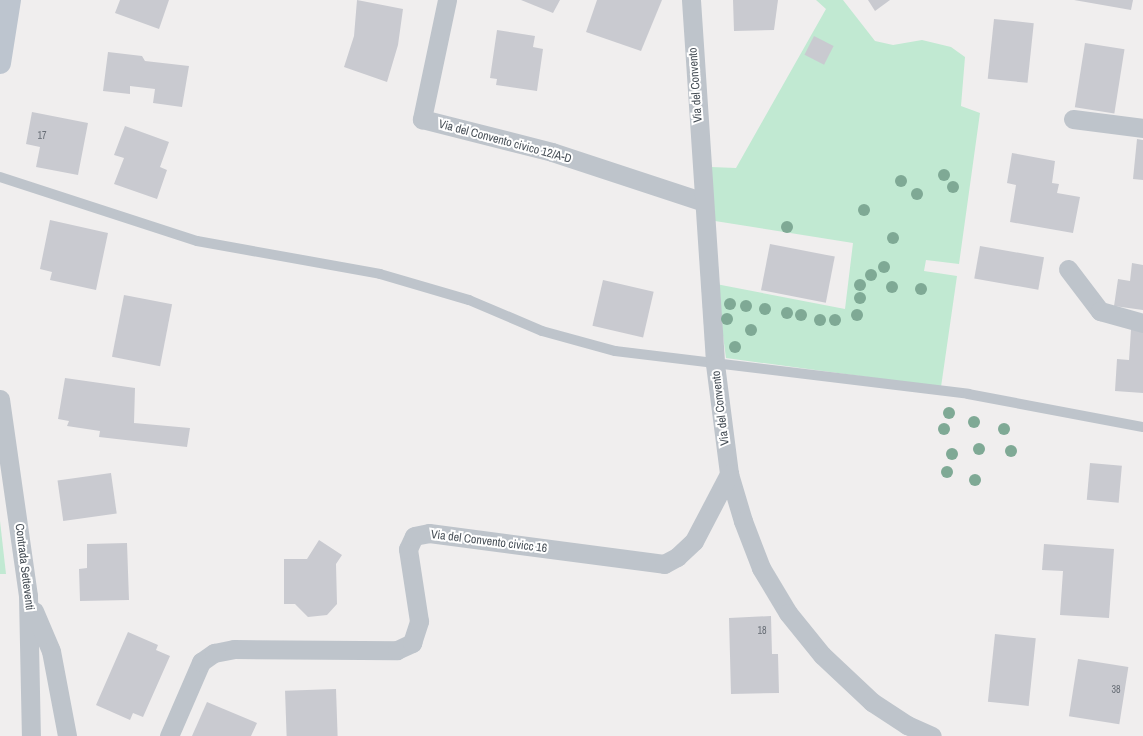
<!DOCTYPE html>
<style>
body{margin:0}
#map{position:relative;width:1143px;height:736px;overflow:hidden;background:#f0eeee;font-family:"Archivo Narrow",sans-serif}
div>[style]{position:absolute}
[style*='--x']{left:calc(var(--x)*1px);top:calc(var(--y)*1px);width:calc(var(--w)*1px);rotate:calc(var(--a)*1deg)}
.green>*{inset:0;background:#c1e9d2}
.building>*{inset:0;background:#c9cad0;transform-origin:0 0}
.service>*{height:10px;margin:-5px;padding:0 5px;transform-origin:5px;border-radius:5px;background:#bec4cb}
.minor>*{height:19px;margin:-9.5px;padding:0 9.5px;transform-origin:9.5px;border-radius:9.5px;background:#bec4cb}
.secondary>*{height:22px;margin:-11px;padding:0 11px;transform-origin:11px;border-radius:11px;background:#bdc5cf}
.trees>*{width:12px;height:12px;margin:-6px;border-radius:50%;background:#7fa995}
span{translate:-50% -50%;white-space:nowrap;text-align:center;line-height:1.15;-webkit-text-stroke:4px #fff;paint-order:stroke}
.number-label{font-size:10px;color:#686e76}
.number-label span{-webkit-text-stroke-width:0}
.street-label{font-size:12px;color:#485058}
</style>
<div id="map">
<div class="green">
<div style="clip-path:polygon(816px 0,843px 0,875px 41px,893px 45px,922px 40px,951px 47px,965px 57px,961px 106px,980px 113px,959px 264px,926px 260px,924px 271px,957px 276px,941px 387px,726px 358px,716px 284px,845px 309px,853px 243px,715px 221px,711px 167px,736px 168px,826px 9px)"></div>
<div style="clip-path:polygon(0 521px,6px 574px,0 574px)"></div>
</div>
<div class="building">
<div style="clip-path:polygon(120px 0,169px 0,159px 29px,115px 13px)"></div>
<div style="clip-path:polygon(357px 0,403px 9px,398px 45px,387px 82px,344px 67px,354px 36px)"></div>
<div style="clip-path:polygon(521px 0,560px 0,553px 13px)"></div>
<div style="clip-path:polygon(597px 0,662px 0,641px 51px,586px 32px)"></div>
<div style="clip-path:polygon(733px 0,778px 0,774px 30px,734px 31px)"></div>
<div style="clip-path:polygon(868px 0,890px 0,875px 11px)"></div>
<div style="clip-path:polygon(1074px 0,1133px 0,1131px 10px)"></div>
<div style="left:994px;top:19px;width:40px;height:60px;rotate:6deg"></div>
<div style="clip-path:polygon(497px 30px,535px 36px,533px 47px,543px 49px,537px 91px,496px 85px,497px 79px,490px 78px)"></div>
<div style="left:814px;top:36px;width:22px;height:21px;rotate:27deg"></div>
<div style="left:1085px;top:43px;width:40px;height:65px;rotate:9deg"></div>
<div style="clip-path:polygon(108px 52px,142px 56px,145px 61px,189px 66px,182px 107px,153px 103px,155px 89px,130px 86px,130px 94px,103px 91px)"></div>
<div style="clip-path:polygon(32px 112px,88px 123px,78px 175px,36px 167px,40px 147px,26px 144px)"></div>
<div style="clip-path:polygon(125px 126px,169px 142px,160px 167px,167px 170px,157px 199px,114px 184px,124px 158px,114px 155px)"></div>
<div style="clip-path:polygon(1137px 139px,1143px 140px,1143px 180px,1133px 179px)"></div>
<div style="clip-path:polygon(1012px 153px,1055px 161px,1052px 183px,1059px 184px,1057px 193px,1080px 197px,1073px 233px,1010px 222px,1016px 185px,1007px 183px)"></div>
<div style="clip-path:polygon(50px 220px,108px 233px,96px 290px,50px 280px,52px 272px,40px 269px)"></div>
<div style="left:770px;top:244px;width:66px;height:47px;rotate:11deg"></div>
<div style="left:980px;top:246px;width:65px;height:33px;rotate:10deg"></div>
<div style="clip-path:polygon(1132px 263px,1143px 265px,1143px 310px,1114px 306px,1118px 279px,1130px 281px)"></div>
<div style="left:603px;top:280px;width:52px;height:47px;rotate:13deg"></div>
<div style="left:124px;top:295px;width:49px;height:63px;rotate:11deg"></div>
<div style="clip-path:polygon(1131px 330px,1143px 330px,1143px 393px,1115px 391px,1117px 359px,1129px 360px)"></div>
<div style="clip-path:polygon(65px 378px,135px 388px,134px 423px,190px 428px,187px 447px,99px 437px,100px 431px,67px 426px,69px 421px,58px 419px)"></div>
<div style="left:1090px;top:463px;width:32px;height:37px;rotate:5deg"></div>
<div style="left:111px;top:473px;width:41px;height:54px;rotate:82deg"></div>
<div style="clip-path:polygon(319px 540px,342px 555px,336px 564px,337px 604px,327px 615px,308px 617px,295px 604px,284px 604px,284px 559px,307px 559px)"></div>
<div style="clip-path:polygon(127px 543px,129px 600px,80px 601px,79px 569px,87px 568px,87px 544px)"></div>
<div style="clip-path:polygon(1044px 544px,1114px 549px,1109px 618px,1060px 615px,1063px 571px,1042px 570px)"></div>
<div style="clip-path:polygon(771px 616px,772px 654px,778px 654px,779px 693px,731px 694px,729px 618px)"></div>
<div style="clip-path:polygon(128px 632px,158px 645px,156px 650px,170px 656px,143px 717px,133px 713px,130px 720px,96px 705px)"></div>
<div style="left:995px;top:634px;width:41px;height:68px;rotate:6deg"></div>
<div style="left:1078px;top:659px;width:51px;height:58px;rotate:9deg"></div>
<div style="left:336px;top:689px;width:47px;height:51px;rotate:88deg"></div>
<div style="clip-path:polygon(207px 702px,257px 723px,251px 736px,192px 736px)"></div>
</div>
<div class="service">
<div style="--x:0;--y:177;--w:207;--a:18"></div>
<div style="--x:197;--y:241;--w:186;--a:10.2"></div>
<div style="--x:380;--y:274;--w:93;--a:16.3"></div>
<div style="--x:469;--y:300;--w:79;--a:23"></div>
<div style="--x:542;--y:331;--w:76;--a:15.3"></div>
<div style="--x:615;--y:351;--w:356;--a:6.9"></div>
<div style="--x:968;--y:394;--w:178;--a:10.7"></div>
</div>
<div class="minor">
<div style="--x:447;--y:0;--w:122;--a:101.9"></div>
<div style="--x:422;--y:119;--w:134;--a:14.2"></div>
<div style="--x:552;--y:152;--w:160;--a:18.2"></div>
<div style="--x:691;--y:0;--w:365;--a:86.2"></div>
<div style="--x:715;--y:364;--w:111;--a:82.7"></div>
<div style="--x:729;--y:474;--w:49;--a:73.4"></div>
<div style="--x:743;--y:521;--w:50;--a:69"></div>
<div style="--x:761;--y:568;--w:52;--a:59"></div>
<div style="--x:788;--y:613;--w:54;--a:51"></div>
<div style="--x:822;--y:655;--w:69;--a:43.2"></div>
<div style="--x:872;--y:702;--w:42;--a:33.3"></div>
<div style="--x:907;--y:725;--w:27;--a:24"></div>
<div style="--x:1073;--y:119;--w:71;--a:7.3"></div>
<div style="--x:1068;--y:269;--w:53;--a:52.7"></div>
<div style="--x:1100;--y:311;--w:45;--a:15.6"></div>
<div style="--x:0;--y:399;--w:199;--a:81.9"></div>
<div style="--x:28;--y:596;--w:140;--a:88.8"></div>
<div style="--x:34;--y:611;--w:43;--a:67"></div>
<div style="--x:51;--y:651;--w:86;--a:79.3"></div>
<div style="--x:169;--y:736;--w:81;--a:-66.6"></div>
<div style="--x:201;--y:662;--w:16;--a:-35"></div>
<div style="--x:214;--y:653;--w:20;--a:-11"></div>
<div style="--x:234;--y:649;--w:163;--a:0.4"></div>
<div style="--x:397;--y:650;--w:17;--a:-25"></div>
<div style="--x:412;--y:643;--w:23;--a:-72"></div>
<div style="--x:419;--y:621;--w:73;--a:-98.7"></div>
<div style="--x:408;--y:549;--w:14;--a:-65"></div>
<div style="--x:414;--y:536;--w:15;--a:-11"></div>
<div style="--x:429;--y:533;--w:237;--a:7.5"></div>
<div style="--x:664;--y:564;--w:15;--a:-28"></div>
<div style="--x:677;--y:557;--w:23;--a:-43"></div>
<div style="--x:694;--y:541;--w:76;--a:-62.4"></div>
</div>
<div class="secondary">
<div style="--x:0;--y:63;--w:64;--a:-81"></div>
</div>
<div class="trees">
<div style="left:944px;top:175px"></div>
<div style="left:901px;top:181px"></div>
<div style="left:953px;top:187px"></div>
<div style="left:917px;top:194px"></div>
<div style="left:864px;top:210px"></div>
<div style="left:787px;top:227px"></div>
<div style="left:893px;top:238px"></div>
<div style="left:884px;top:267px"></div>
<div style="left:871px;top:275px"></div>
<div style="left:860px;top:285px"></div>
<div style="left:892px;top:287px"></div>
<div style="left:921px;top:289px"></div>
<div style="left:860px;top:298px"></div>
<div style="left:730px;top:304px"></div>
<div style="left:746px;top:306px"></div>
<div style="left:765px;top:309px"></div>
<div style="left:787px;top:313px"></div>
<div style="left:801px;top:315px"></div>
<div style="left:857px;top:315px"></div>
<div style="left:727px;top:319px"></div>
<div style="left:820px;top:320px"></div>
<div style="left:835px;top:320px"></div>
<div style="left:751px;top:330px"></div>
<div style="left:735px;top:347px"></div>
<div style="left:949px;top:413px"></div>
<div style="left:974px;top:422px"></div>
<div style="left:944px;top:429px"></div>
<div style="left:1004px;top:429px"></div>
<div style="left:979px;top:449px"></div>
<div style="left:1011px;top:451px"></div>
<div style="left:952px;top:454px"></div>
<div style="left:947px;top:472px"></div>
<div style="left:975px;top:480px"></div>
</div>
<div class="number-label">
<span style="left:42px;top:136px">17</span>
<span style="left:762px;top:631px">18</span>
<span style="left:1116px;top:690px">38</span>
</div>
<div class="street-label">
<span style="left:696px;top:85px;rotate:-94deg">Via del Convento</span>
<span style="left:505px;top:142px;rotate:15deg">Via del Convento civico 12/A-D</span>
<span style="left:721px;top:408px;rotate:-97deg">Via del Convento</span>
<span style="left:489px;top:542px;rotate:7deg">Via del Convento civicc 16</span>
<span style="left:24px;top:567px;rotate:83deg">Contrada Setteventi</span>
</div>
</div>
